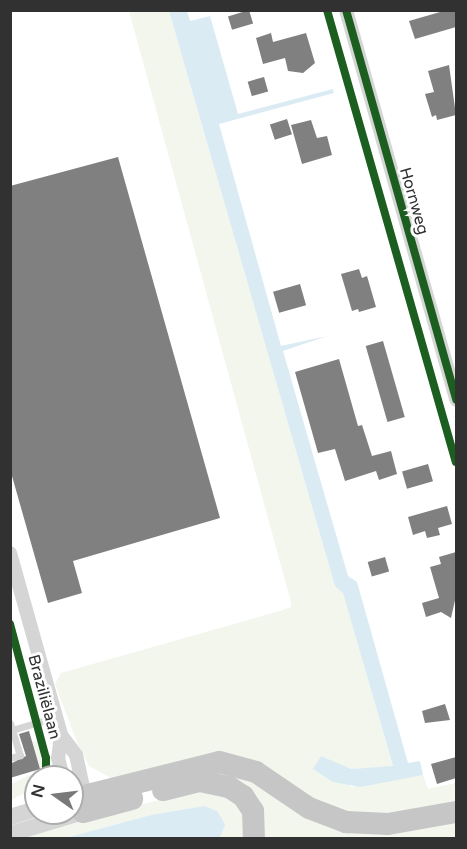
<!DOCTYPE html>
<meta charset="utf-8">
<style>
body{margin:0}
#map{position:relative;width:467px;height:849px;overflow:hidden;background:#fff;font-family:"Varela Round",sans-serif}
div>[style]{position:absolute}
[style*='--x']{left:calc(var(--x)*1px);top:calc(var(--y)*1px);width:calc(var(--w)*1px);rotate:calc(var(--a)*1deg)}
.green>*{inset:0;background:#f2f6ed}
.water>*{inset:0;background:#daebf4}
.building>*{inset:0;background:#808080;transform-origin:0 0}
.service>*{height:7px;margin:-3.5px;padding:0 3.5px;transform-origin:3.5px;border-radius:3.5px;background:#d5d5d5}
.minor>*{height:14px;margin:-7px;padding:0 7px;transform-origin:7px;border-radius:7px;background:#d5d5d5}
.tertiary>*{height:16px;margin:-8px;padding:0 8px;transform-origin:8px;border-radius:8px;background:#d5d5d5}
.trunk>*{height:22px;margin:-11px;padding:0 11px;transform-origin:11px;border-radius:11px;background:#c6c6c6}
.cycleway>*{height:8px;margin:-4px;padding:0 4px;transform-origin:4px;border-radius:4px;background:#1b5e20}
span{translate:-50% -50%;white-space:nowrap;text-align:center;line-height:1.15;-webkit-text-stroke:6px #fff;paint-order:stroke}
.street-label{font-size:16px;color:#313131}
.frame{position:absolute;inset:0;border:12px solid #313131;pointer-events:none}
.north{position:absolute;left:24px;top:765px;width:60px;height:60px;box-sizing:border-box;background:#fff;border:2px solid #adadad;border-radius:50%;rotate:284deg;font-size:16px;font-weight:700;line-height:24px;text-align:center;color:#313131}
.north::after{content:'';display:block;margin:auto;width:21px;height:27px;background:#797979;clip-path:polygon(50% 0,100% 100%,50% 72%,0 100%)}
</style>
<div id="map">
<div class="green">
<div style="clip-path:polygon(129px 11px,169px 11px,335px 586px,343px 592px,393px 767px,351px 769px,339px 765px,351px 787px,423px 775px,428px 789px,456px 783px,456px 808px,350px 819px,270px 774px,111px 778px,89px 766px,77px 742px,55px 684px,61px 673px,280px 611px,291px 607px,291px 602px)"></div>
<div style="clip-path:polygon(30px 740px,39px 743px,43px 777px,36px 777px,36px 787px,11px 800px,11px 784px,34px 773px)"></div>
<div style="clip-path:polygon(213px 769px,241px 772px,308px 816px,456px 818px,456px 838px,262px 838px)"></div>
<div style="clip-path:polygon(194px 791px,221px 792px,244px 812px,247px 838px,217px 838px,220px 837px,204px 806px,151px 815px,65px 838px,11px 838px)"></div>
</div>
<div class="water">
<div style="clip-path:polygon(169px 11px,187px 11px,190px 21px,210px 16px,238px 114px,333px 89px,334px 93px,219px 124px,281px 346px,327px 336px,283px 351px,348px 576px,357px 582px,408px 763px,420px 761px,423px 775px,360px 787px,333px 782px,313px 769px,321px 756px,351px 769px,393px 766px,343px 593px,335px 586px)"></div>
<div style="clip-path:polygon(204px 806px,217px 811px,222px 819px,225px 825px,220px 837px,65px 838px,151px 815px)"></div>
</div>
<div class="building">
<div style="left:249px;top:10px;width:14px;height:22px;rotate:73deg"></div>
<div style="clip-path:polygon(447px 10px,455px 10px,456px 27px,415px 39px,409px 21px)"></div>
<div style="clip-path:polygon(271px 33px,273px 42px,306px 33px,315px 63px,303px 73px,288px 71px,285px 58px,263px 64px,256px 38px)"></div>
<div style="clip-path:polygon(449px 65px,456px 115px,437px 120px,436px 115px,432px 117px,425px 94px,434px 92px,428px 71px)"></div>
<div style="left:264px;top:77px;width:15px;height:17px;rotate:74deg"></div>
<div style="left:287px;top:119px;width:16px;height:18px;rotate:72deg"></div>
<div style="clip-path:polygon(311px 120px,317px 138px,327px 136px,332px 155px,302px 164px,291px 125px)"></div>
<div style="clip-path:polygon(118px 157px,220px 518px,73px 561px,82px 593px,48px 603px,10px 469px,10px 186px)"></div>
<div style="clip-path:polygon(359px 269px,362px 278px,367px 276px,376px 307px,359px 312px,358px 309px,352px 311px,341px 274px)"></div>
<div style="left:300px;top:284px;width:22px;height:28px;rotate:74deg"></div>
<div style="left:383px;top:341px;width:79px;height:18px;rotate:74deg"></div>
<div style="clip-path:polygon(339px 359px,358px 426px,362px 425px,372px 456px,391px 451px,397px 474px,379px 480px,376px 471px,345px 481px,335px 449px,318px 453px,295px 372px)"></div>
<div style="left:428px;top:464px;width:18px;height:27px;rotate:74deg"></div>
<div style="clip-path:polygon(447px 506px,452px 524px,438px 528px,440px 535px,427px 538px,425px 531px,413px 535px,408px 517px)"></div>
<div style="clip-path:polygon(456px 552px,456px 596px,451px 618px,441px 612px,426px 617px,422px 603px,439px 598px,430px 567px,441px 564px,439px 557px)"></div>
<div style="left:385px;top:557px;width:15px;height:18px;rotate:74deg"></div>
<div style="clip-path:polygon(445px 704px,450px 720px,425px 723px,422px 711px)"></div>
<div style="clip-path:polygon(29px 731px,40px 769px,10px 778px,10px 764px,26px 756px,19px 734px)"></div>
<div style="clip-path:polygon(456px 757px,456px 778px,437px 784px,431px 764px)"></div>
</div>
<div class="service">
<div style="--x:10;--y:723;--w:34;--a:73"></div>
<div style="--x:20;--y:755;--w:10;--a:163"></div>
<div style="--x:12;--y:730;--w:46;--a:-16.5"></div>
</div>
<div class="minor">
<div style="--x:346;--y:10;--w:405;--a:74.2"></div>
<div style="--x:10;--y:553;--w:189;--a:74.3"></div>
<div style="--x:61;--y:735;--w:25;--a:53"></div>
<div style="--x:76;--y:755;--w:47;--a:77.7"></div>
<div style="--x:61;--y:735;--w:23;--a:97"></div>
<div style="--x:58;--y:758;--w:20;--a:75"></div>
</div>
<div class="tertiary">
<div style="--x:72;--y:799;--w:16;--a:-14"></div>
<div style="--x:10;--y:817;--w:27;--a:-17"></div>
<div style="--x:10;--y:834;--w:76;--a:-16.8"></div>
</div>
<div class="trunk">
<div style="--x:163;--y:790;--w:38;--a:-14"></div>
<div style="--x:200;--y:781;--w:30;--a:12"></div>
<div style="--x:229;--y:787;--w:17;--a:33"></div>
<div style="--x:243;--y:796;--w:18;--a:56"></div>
<div style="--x:253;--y:811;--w:27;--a:88"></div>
<div style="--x:88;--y:795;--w:135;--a:-14.1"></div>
<div style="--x:219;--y:762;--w:38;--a:15"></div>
<div style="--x:256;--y:772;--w:64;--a:34.2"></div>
<div style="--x:309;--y:808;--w:40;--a:21"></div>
<div style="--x:346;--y:822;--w:42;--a:2.7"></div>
<div style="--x:388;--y:824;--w:69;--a:-10"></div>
<div style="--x:83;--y:812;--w:51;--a:-14.9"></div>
</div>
<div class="cycleway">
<div style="--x:327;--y:10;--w:470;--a:74.1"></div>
<div style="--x:346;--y:10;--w:405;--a:74.2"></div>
<div style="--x:10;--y:624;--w:139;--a:75"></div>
<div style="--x:46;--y:758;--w:19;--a:90"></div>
</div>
<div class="street-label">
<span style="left:414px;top:201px;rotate:74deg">Hornweg</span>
<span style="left:44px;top:697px;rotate:75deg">Braziliëlaan</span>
</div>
<div class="frame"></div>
<div class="north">N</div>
</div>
